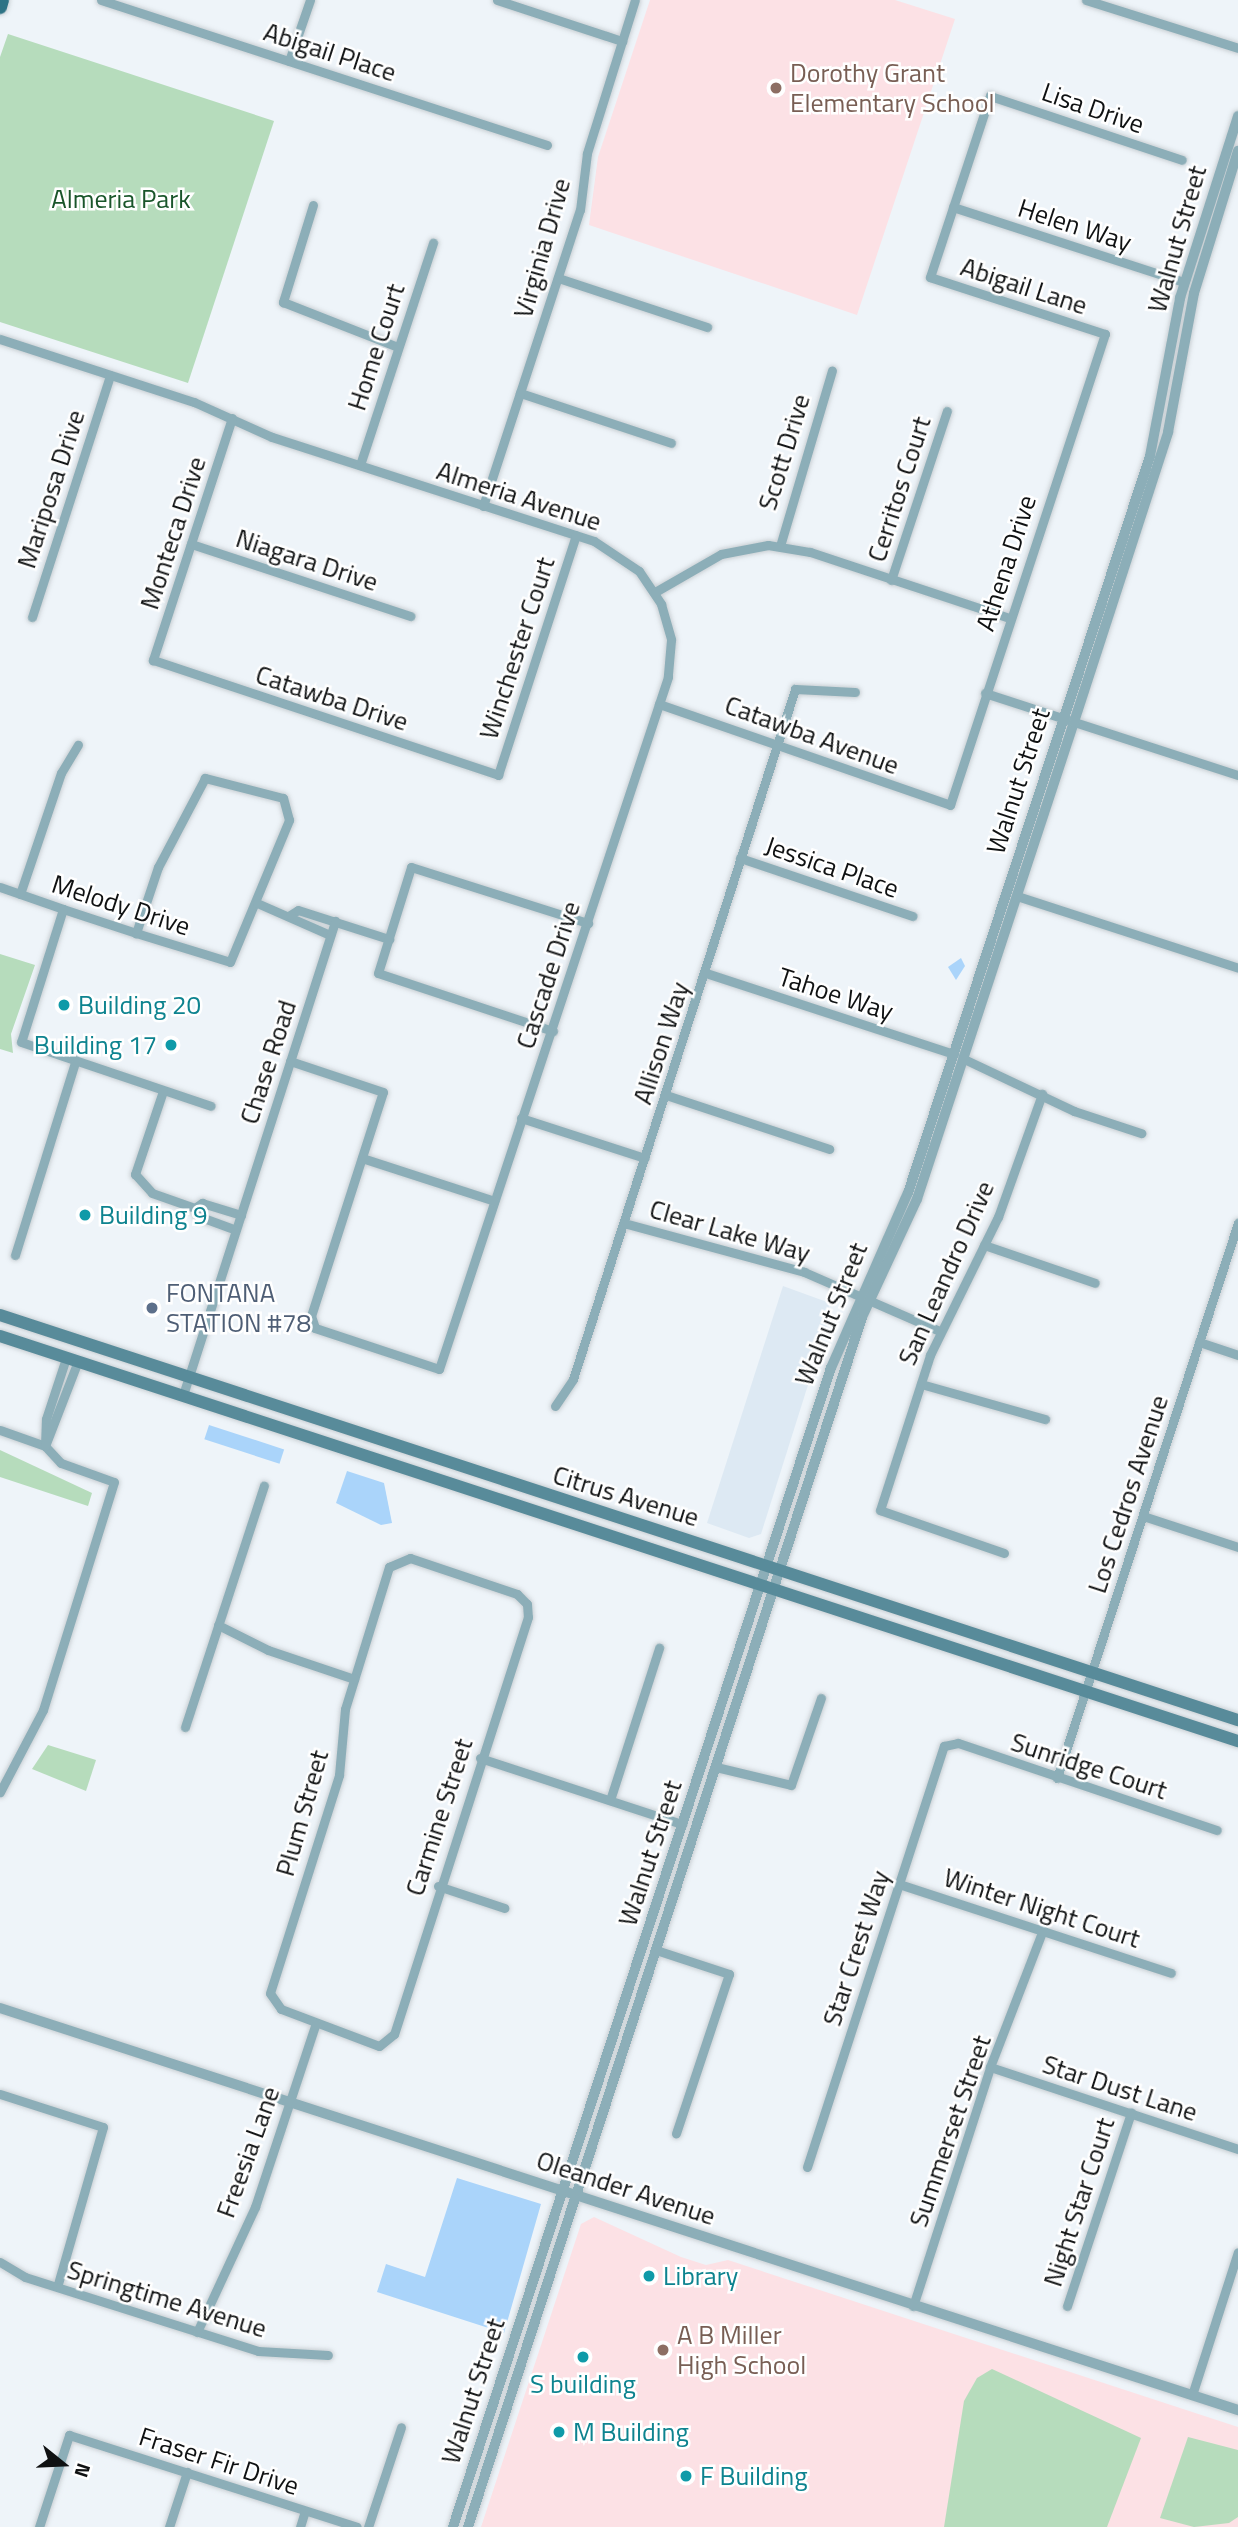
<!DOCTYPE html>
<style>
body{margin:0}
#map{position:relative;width:1238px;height:2527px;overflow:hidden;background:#eef4f9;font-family:"Titillium Web",sans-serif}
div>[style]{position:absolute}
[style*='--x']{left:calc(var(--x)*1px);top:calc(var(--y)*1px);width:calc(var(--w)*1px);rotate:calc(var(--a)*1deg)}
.built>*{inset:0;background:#dde9f3}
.education>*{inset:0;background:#fce1e5}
.green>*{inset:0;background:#b6dcbc}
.water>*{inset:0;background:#aad4fa;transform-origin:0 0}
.roads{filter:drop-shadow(0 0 2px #cad0d4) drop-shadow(0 0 2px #cad0d4)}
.minor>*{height:9px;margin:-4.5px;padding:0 4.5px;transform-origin:4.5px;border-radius:4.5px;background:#8caeb8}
.tertiary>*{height:10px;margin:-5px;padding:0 5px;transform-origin:5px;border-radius:5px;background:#8caeb8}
.secondary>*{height:12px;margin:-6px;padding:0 6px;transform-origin:6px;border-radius:6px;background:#588b9a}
.primary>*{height:14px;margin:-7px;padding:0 7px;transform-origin:7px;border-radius:7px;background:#2e7385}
.dots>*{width:19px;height:19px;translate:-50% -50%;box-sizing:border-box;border:4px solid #fff;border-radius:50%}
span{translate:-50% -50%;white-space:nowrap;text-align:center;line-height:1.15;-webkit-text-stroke:5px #fff;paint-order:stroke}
.street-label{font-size:26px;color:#0f1112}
.education-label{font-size:26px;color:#785e54}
.left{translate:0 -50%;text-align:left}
.park-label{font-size:26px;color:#19552a}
.culture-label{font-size:26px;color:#0d838f}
.right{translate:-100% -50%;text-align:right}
.service-label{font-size:26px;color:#4e5e75}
.north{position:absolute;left:28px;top:2429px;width:70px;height:70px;-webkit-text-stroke:5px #fff;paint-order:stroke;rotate:108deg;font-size:19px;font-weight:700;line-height:28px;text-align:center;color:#0f1112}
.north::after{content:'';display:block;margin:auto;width:24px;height:32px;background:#0f1112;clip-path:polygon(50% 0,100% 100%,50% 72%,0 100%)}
</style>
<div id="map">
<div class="built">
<div style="clip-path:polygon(783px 1286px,827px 1302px,831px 1312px,761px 1534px,749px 1538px,707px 1523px)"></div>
</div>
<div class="education">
<div style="clip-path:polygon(650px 0,895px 0,955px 19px,857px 315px,589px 225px,598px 157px)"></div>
<div style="clip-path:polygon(594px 2217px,681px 2257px,706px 2265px,728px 2260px,1238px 2427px,1238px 2527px,481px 2527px,581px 2224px)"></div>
</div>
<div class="green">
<div style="clip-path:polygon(8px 34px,274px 121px,188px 383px,0 322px,0 57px)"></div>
<div style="clip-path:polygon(0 954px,35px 965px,11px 1034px,13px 1053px,0 1049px)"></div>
<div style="clip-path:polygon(0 1450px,92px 1493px,88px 1506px,0 1477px)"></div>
<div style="clip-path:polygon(48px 1745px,96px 1760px,86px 1791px,32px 1769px)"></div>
<div style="clip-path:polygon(992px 2369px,1141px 2438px,1107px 2527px,944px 2527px,964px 2401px,977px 2378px)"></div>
<div style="clip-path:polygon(1188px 2437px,1238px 2450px,1238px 2517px,1229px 2523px,1194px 2527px,1160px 2518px)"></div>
</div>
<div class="water">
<div style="clip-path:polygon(961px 958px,965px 966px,956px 980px,948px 967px)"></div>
<div style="left:209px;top:1425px;width:79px;height:15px;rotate:18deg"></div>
<div style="clip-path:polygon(347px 1471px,384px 1483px,392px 1523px,381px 1525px,336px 1503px)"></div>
<div style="clip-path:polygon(457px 2178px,541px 2204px,504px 2333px,377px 2292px,386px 2264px,425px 2277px)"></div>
</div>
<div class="roads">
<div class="minor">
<div style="--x:101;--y:0;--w:469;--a:18"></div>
<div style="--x:497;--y:0;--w:132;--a:18.2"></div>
<div style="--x:1086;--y:0;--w:159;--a:17.5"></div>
<div style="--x:289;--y:61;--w:65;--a:-71"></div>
<div style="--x:313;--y:205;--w:102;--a:107.2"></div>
<div style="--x:283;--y:302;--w:123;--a:21.4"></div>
<div style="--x:953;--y:207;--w:243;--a:18"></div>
<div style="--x:558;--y:278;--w:157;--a:18.2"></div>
<div style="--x:0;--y:339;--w:204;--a:18"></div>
<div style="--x:194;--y:402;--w:85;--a:24.2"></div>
<div style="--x:272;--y:437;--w:338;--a:17.9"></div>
<div style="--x:594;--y:541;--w:54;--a:33.7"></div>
<div style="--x:639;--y:571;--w:40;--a:56"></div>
<div style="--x:661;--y:604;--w:37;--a:74"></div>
<div style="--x:671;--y:640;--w:37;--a:95"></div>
<div style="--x:668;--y:677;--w:729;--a:108.31"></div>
<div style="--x:439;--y:1369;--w:131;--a:-161.7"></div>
<div style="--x:315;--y:1328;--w:13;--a:-108"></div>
<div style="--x:311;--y:1316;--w:235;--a:-72.2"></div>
<div style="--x:383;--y:1092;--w:98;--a:-161.6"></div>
<div style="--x:520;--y:393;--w:159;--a:18.3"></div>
<div style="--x:232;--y:418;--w:255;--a:108.1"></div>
<div style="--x:153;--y:660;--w:364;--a:18.4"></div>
<div style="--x:498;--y:775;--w:252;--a:-72"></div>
<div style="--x:360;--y:465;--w:234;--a:-71.8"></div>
<div style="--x:483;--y:506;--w:311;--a:-71.9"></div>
<div style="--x:580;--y:210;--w:57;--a:-83"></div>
<div style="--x:587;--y:153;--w:160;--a:-72.6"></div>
<div style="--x:191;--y:544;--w:231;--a:18.2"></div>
<div style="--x:780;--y:546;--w:183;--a:-73.5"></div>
<div style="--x:891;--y:580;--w:178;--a:-71.7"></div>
<div style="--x:655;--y:592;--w:76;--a:-29.9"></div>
<div style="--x:721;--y:554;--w:48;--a:-10.8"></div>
<div style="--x:768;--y:545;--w:43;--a:9.5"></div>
<div style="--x:810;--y:552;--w:211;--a:18.3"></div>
<div style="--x:32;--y:617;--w:254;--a:-72.1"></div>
<div style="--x:985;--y:693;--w:266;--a:18"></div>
<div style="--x:659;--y:704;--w:308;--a:19.1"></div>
<div style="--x:950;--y:805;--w:496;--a:-71.8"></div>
<div style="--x:1105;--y:334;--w:184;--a:-162"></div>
<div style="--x:930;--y:277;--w:191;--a:-71.7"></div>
<div style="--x:990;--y:96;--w:202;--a:18.4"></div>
<div style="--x:740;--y:858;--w:182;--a:18.6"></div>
<div style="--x:0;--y:887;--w:67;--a:19.2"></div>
<div style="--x:63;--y:909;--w:77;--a:18.2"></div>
<div style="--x:136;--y:933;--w:98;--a:17.1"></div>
<div style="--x:230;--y:962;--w:154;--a:-67.4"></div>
<div style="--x:289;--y:820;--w:23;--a:-105"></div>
<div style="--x:283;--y:798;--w:81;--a:-165.6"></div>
<div style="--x:205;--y:778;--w:101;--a:117.8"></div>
<div style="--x:158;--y:867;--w:70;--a:108.4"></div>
<div style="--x:20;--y:894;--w:128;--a:-71.3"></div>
<div style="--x:61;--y:773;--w:33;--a:-59"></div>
<div style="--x:1017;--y:896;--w:232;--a:18"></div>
<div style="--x:257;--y:903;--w:80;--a:23.7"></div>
<div style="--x:63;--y:909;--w:139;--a:107.5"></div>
<div style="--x:21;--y:1042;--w:200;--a:18.6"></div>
<div style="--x:290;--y:915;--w:9;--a:-32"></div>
<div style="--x:298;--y:910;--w:96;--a:17.7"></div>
<div style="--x:706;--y:973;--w:261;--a:18.1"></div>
<div style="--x:553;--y:1031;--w:184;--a:-161.7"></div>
<div style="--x:378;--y:973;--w:111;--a:-72.7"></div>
<div style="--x:411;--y:867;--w:186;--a:17.6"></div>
<div style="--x:964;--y:1059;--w:122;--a:25.3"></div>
<div style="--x:1074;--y:1111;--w:71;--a:18.2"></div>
<div style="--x:163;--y:1091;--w:88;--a:108.6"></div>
<div style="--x:135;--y:1174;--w:25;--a:48"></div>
<div style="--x:152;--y:1193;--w:46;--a:19.2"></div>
<div style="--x:666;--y:1095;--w:172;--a:18.3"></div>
<div style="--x:521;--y:1118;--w:130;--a:17.9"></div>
<div style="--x:362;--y:1158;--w:139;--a:18"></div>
<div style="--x:195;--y:1208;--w:9;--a:-36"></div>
<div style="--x:202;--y:1203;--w:41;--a:17.1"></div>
<div style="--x:195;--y:1208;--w:9;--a:69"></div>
<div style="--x:198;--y:1216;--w:40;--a:20.2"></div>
<div style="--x:624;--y:1223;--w:187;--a:15.2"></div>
<div style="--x:804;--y:1272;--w:148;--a:23.5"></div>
<div style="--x:984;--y:1245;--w:117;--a:18.9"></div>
<div style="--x:15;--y:1255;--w:202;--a:-72.7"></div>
<div style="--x:1199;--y:1342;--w:41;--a:18.4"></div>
<div style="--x:921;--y:1384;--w:129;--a:15.8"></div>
<div style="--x:183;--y:1395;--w:498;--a:-72.2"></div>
<div style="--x:555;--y:1406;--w:32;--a:-56"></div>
<div style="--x:573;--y:1379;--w:725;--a:-72.16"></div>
<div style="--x:795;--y:689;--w:60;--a:2.9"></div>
<div style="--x:0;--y:1430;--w:48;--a:19.6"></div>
<div style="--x:45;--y:1446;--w:23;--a:47"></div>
<div style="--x:61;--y:1463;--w:56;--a:19.7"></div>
<div style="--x:114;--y:1482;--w:239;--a:107.3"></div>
<div style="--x:43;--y:1710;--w:93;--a:117.7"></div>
<div style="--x:45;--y:1446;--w:27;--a:-88"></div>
<div style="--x:46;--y:1419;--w:64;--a:-71.8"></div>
<div style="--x:45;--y:1446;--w:91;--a:-68.8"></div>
<div style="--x:1143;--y:1516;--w:100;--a:18.1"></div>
<div style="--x:1004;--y:1553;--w:131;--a:-160.9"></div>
<div style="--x:880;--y:1510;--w:163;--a:-72.1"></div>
<div style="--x:930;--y:1355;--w:154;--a:-63.8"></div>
<div style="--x:998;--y:1217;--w:131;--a:-70.3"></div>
<div style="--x:410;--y:1558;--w:113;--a:18.6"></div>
<div style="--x:517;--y:1594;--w:14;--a:45"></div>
<div style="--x:527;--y:1604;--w:13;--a:86"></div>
<div style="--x:528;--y:1617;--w:438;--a:107.8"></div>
<div style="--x:394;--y:2034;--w:19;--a:141"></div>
<div style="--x:379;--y:2046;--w:105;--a:-159.3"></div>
<div style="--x:281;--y:2009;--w:19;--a:-125"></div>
<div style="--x:270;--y:1993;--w:229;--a:-72.4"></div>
<div style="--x:339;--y:1775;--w:66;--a:-84.8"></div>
<div style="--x:345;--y:1709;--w:149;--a:-72.8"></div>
<div style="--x:389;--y:1567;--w:23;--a:-23"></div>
<div style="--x:218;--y:1625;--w:56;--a:26.6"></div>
<div style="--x:268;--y:1650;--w:91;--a:18.6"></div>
<div style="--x:185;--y:1727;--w:254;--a:-71.9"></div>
<div style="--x:480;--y:1758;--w:213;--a:18.1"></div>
<div style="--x:716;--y:1767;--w:77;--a:13.5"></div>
<div style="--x:791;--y:1785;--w:92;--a:-71"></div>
<div style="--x:1057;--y:1778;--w:584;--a:-71.94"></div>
<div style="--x:610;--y:1800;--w:160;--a:-72.1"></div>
<div style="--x:899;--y:1884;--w:286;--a:18.1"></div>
<div style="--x:438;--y:1886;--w:70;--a:18.4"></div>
<div style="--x:656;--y:1950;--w:77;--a:18.2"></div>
<div style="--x:729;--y:1974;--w:168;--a:108.4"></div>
<div style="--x:990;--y:2067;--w:261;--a:18.3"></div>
<div style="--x:0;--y:2094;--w:108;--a:17.8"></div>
<div style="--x:103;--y:2127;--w:166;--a:106"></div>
<div style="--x:807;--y:2167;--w:443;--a:-72"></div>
<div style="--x:944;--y:1746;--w:14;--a:-12"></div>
<div style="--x:958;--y:1743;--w:273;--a:18.6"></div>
<div style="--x:0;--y:2262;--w:29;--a:31"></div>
<div style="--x:25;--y:2277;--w:244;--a:17.6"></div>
<div style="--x:258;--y:2351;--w:70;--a:3.3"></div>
<div style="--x:913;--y:2306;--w:251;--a:-72.1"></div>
<div style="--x:990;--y:2067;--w:147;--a:-68.9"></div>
<div style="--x:1067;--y:2306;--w:204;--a:-71.7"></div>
<div style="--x:197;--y:2332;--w:138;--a:-65.1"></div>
<div style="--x:255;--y:2207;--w:194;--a:-71.7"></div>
<div style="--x:1192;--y:2395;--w:150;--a:-72.2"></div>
<div style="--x:39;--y:2527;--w:97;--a:-71.9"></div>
<div style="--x:69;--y:2435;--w:302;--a:17.7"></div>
<div style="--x:169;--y:2527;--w:58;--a:-71.9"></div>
<div style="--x:300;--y:2527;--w:17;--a:-73"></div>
<div style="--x:368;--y:2527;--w:105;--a:-71.7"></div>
</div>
<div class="tertiary">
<div style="--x:0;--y:2008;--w:1302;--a:17.99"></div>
<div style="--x:453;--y:2527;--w:1219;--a:-71.94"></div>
<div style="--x:831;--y:1368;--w:191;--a:-66.3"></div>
<div style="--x:908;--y:1193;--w:776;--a:-71.82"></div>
<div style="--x:1150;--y:456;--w:161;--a:-79.2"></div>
<div style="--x:1180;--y:298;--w:191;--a:-72.3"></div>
<div style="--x:468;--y:2527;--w:1273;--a:-71.96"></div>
<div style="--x:862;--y:1317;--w:130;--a:-65"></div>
<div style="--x:917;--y:1199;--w:502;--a:-71.78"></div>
<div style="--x:1074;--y:722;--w:305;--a:-72"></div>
<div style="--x:1168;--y:432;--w:141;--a:-79.4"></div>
<div style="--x:1194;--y:293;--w:149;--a:-72.8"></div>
</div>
<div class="secondary">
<div style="--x:0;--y:1315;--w:1303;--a:18.12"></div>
<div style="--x:0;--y:1336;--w:1303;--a:18.12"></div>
</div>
<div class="primary">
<div style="--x:0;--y:7;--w:7;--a:-74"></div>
</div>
</div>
<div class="dots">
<div style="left:776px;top:88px;background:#8d6e63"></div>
<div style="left:64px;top:1005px;background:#0f9aa8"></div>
<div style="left:171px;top:1045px;background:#0f9aa8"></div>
<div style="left:85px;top:1215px;background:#0f9aa8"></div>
<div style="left:152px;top:1308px;background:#5c6f8a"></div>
<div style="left:649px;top:2276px;background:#0f9aa8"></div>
<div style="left:663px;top:2350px;background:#8d6e63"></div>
<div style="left:583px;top:2357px;background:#0f9aa8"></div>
<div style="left:559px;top:2432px;background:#0f9aa8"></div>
<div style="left:686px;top:2476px;background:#0f9aa8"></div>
</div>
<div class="street-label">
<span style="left:330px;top:52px;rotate:18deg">Abigail Place</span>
<span style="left:1093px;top:108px;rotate:19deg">Lisa Drive</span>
<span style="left:1075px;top:225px;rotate:18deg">Helen Way</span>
<span style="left:1177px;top:239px;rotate:-74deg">Walnut Street</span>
<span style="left:542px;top:248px;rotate:-74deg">Virginia Drive</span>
<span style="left:1024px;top:286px;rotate:18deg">Abigail Lane</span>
<span style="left:376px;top:347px;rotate:-72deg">Home Court</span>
<span style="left:784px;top:452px;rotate:-73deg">Scott Drive</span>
<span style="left:51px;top:489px;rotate:-72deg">Mariposa Drive</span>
<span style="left:899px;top:489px;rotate:-72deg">Cerritos Court</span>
<span style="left:519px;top:496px;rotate:18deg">Almeria Avenue</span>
<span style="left:173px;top:533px;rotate:-72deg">Monteca Drive</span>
<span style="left:307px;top:560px;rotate:18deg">Niagara Drive</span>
<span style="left:1006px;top:563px;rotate:-72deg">Athena Drive</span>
<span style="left:517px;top:648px;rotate:-72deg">Winchester Court</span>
<span style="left:332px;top:698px;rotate:18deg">Catawba Drive</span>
<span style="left:812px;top:735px;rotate:20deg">Catawba Avenue</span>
<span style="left:1018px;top:781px;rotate:-72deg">Walnut Street</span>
<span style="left:832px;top:867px;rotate:19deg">Jessica Place</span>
<span style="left:121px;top:905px;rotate:18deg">Melody Drive</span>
<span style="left:548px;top:975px;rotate:-72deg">Cascade Drive</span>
<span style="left:836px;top:994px;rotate:18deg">Tahoe Way</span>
<span style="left:661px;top:1043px;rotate:-72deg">Allison Way</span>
<span style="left:268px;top:1062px;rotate:-72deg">Chase Road</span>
<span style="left:730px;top:1231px;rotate:16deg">Clear Lake Way</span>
<span style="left:946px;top:1273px;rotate:-66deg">San Leandro Drive</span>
<span style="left:831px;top:1314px;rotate:-68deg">Walnut Street</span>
<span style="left:1128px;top:1494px;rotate:-72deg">Los Cedros Avenue</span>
<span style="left:626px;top:1496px;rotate:17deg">Citrus Avenue</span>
<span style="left:1089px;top:1766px;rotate:18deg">Sunridge Court</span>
<span style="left:302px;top:1813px;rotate:-74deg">Plum Street</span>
<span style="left:439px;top:1817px;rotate:-72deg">Carmine Street</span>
<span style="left:650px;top:1853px;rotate:-72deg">Walnut Street</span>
<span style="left:1042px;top:1908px;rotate:18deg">Winter Night Court</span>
<span style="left:856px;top:1948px;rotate:-72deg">Star Crest Way</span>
<span style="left:1120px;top:2088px;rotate:18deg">Star Dust Lane</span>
<span style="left:950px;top:2131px;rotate:-71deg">Summerset Street</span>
<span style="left:248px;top:2152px;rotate:-70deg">Freesia Lane</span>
<span style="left:626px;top:2188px;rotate:18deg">Oleander Avenue</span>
<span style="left:1079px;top:2202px;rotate:-72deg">Night Star Court</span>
<span style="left:167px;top:2299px;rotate:17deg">Springtime Avenue</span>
<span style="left:473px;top:2391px;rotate:-72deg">Walnut Street</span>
<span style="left:219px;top:2461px;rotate:18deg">Fraser Fir Drive</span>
</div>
<div class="education-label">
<span class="left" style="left:790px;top:88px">Dorothy Grant<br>Elementary School</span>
<span class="left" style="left:677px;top:2350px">A B Miller<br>High School</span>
</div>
<div class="park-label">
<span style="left:121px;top:199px">Almeria Park</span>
</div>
<div class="culture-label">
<span class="left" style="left:78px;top:1005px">Building 20</span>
<span class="right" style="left:157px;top:1045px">Building 17</span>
<span class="left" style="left:99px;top:1215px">Building 9</span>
<span class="left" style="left:663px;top:2276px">Library</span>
<span style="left:583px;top:2384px">S building</span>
<span class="left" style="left:573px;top:2432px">M Building</span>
<span class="left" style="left:700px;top:2476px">F Building</span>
</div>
<div class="service-label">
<span class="left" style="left:166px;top:1308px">FONTANA<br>STATION #78</span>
</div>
<div class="north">N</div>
</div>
